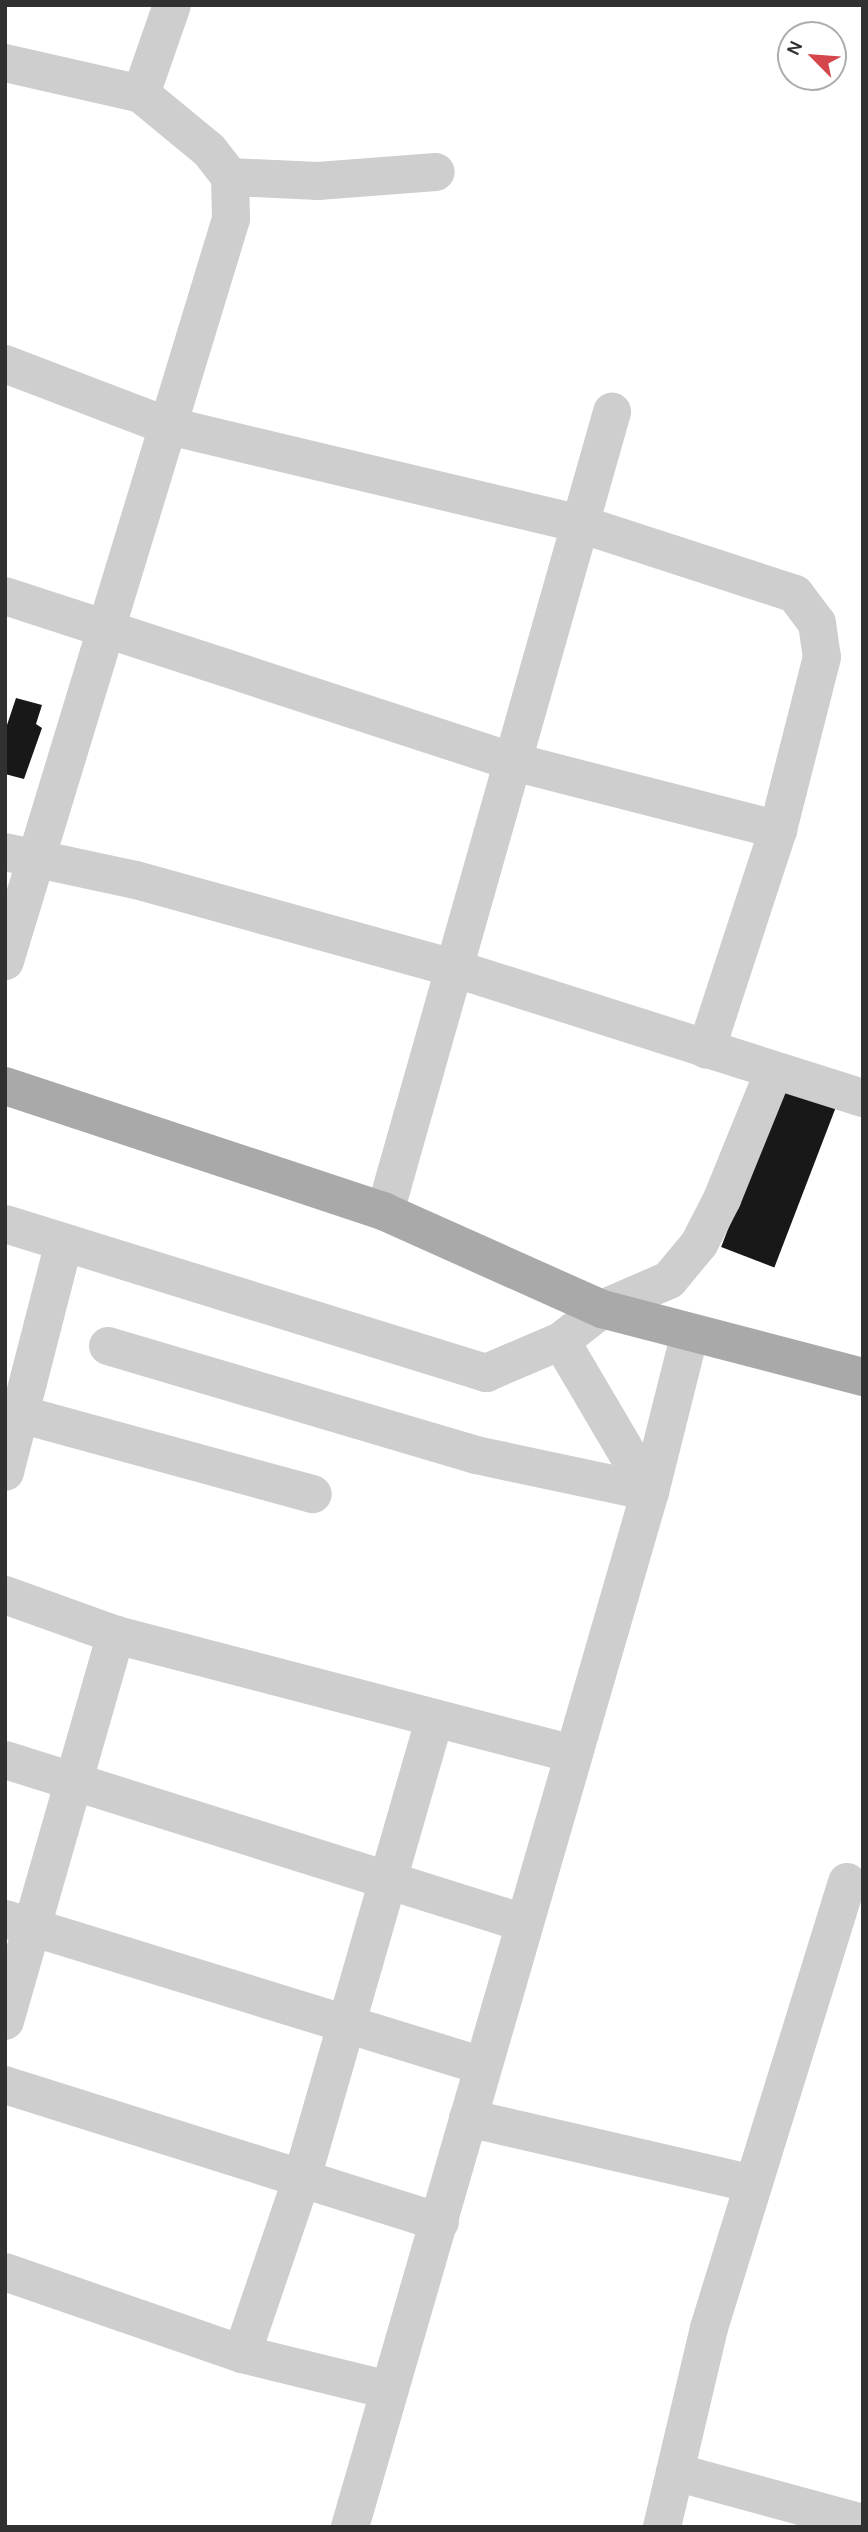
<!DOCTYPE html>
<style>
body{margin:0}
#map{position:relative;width:868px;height:2532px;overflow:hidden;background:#fff;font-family:Karla,sans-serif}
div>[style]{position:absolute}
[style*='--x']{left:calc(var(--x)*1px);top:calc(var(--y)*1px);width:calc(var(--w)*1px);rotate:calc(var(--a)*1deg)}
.building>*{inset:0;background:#181818;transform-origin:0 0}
.minor>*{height:38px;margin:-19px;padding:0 19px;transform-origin:19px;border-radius:19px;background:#cecece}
.major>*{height:38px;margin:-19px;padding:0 19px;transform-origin:19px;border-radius:19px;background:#a9a9a9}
span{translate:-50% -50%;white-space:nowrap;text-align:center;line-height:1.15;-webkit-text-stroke:7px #fff;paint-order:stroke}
.frame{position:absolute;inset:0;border:7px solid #313131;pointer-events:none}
.north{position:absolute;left:777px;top:21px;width:70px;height:70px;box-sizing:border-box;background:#fff;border:2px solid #adadad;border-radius:50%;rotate:295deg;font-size:19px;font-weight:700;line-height:28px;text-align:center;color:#313131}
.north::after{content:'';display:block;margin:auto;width:24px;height:32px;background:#d4464b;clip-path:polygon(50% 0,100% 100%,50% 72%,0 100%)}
</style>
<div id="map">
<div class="building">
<div style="clip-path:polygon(16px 698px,42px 705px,36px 724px,42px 728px,24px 779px,5px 774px,5px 731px)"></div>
<div style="left:786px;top:1078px;width:57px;height:181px;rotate:21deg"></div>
</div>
<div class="minor">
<div style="--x:5;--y:63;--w:139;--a:12.8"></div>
<div style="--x:141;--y:94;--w:88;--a:39.5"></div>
<div style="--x:209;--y:150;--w:34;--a:52"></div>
<div style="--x:230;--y:177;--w:42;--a:88.6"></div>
<div style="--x:231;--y:219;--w:776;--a:106.94"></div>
<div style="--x:141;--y:94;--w:94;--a:-70.8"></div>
<div style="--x:230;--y:177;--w:88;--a:2.6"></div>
<div style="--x:318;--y:181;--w:118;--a:-4.4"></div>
<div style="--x:5;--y:364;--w:171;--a:20.9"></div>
<div style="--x:165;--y:425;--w:423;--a:13.4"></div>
<div style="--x:577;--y:523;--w:229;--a:18"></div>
<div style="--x:795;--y:594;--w:36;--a:53"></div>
<div style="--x:817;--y:623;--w:34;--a:82"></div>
<div style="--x:822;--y:657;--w:179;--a:104.3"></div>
<div style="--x:778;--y:830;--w:231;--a:108.1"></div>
<div style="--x:5;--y:596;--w:535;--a:18.06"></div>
<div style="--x:514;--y:762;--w:273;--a:14.4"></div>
<div style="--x:5;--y:852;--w:134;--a:12.1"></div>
<div style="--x:136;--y:880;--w:332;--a:15.5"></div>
<div style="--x:456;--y:969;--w:427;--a:17.6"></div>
<div style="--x:385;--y:1212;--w:832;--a:-74.16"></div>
<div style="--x:5;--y:1224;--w:504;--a:17.21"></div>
<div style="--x:486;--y:1373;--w:82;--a:-23.1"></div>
<div style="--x:561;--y:1341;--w:52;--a:-38"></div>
<div style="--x:602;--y:1309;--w:73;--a:-23.4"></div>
<div style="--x:669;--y:1280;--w:47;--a:-50.2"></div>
<div style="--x:699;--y:1244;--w:51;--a:-62.9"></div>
<div style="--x:722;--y:1199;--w:138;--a:-67.9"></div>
<div style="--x:561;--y:1341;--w:175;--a:59.5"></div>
<div style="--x:108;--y:1346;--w:384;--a:16.5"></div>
<div style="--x:476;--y:1455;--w:178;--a:12"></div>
<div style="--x:5;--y:1410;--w:319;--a:15.3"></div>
<div style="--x:5;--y:1472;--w:236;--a:-75.6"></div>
<div style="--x:5;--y:1595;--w:118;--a:19.8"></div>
<div style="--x:116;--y:1635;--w:473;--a:14.6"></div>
<div style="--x:5;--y:1760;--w:544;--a:17.44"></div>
<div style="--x:5;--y:1919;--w:496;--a:17.1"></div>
<div style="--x:5;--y:2021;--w:402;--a:-74"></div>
<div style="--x:5;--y:2085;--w:456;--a:17.5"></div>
<div style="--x:468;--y:2118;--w:293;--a:13"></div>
<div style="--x:5;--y:2272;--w:251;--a:19.1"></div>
<div style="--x:242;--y:2354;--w:151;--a:13.8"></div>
<div style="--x:242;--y:2354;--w:186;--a:-71.2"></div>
<div style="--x:302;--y:2178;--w:477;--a:-73.9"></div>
<div style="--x:675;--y:2472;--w:195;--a:15.2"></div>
<div style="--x:350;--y:2527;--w:1078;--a:-73.84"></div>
<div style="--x:650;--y:1492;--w:164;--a:-75.9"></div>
<div style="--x:662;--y:2527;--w:204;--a:-76.7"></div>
<div style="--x:709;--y:2328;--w:467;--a:-72.8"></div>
</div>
<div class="major">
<div style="--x:5;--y:1086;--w:400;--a:18.3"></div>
<div style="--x:385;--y:1212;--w:238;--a:24.1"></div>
<div style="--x:602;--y:1309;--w:270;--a:14.6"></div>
</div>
<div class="frame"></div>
<div class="north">N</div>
</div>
